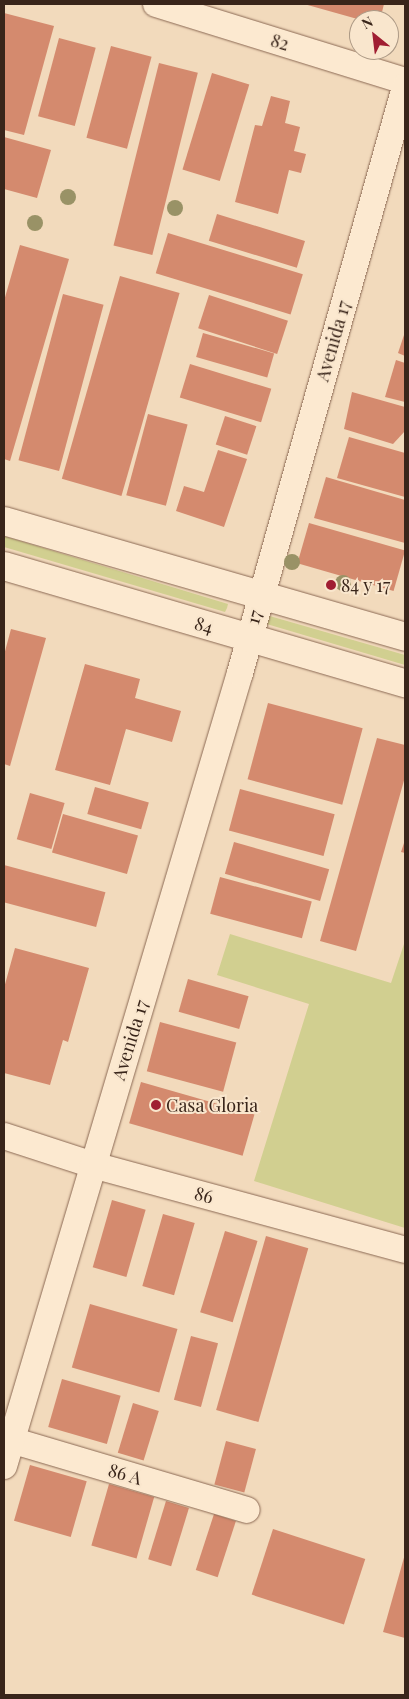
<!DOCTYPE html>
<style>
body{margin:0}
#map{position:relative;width:409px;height:1699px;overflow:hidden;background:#f2dabc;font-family:"Playfair Display",serif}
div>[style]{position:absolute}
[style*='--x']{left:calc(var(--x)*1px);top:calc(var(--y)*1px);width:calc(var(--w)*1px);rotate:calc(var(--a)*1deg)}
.green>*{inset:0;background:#d1cf90}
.building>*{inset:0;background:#d48a6e;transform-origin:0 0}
.roads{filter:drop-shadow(0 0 1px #8b6954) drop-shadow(0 0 1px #8b6954)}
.street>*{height:26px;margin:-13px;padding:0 13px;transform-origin:13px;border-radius:13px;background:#fce9d0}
.secondary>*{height:28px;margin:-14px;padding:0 14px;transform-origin:14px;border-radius:14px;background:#fce9d0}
.trees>*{width:16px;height:16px;margin:-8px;border-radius:50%;background:#999266}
.dots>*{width:14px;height:14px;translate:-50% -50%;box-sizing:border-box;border:2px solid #f9e6cd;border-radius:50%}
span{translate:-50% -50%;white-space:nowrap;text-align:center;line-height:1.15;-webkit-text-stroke:4px #f9e6cd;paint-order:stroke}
.street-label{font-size:18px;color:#39251a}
.poi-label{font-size:18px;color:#39251a}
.left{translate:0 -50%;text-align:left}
.frame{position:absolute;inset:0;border:5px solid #39251a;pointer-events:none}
.north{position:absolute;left:349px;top:10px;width:50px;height:50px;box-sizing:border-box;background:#f9e6cd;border:1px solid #ac9985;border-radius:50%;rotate:331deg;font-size:14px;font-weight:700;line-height:20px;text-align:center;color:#39251a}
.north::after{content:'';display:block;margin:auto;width:18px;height:22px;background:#a01e32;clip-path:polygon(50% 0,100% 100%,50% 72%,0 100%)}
</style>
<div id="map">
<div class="green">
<div style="clip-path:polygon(4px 536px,228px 604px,227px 608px,225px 612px,4px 547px)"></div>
<div style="clip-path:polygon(252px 611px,405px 655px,405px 665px,250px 619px)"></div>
<div style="clip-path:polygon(230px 934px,391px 983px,405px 941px,405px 1228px,254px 1181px,309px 1004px,217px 975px)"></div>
</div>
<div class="building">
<div style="clip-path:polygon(304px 4px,384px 4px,380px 20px,361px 20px)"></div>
<div style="clip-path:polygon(4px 13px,54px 26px,24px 135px,4px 130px)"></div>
<div style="left:59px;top:38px;width:38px;height:81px;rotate:15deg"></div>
<div style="left:111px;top:46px;width:42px;height:95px;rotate:15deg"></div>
<div style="left:159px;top:63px;width:40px;height:188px;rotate:14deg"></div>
<div style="left:212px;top:73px;width:39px;height:101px;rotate:17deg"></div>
<div style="clip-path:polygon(271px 96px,290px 101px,285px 123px,300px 127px,294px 151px,306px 154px,301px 173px,289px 170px,278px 214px,235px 202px,255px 125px,262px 126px)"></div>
<div style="clip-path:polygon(4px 137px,51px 150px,37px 198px,4px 189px)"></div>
<div style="left:217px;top:214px;width:92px;height:28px;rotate:17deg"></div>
<div style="left:168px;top:233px;width:141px;height:42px;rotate:17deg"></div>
<div style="clip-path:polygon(20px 245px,69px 259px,10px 461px,4px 459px,4px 301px)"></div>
<div style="left:120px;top:276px;width:62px;height:211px;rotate:16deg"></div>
<div style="left:63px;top:294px;width:42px;height:172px;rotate:15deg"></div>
<div style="left:209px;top:295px;width:83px;height:35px;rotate:18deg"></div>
<div style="clip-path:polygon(405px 332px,405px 356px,398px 353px)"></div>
<div style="left:203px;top:333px;width:74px;height:25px;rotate:16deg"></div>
<div style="clip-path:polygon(396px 360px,405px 363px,405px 402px,385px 397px)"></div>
<div style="left:190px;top:364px;width:85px;height:35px;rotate:17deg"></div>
<div style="clip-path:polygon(352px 392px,405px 407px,405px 431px,393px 444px,344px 429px)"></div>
<div style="left:148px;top:414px;width:41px;height:84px;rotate:15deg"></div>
<div style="left:225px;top:416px;width:33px;height:30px;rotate:18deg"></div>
<div style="clip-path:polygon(349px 437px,405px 453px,405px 497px,337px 478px)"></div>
<div style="clip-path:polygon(218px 450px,247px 459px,224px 527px,176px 511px,184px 486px,204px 492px)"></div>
<div style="clip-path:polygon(326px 477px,405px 500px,405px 543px,314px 518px)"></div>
<div style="left:309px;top:523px;width:100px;height:42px;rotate:16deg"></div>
<div style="clip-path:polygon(11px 629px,46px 638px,10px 766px,4px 764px,4px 655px)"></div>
<div style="clip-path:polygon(85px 664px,140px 679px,135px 698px,181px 711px,172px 742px,126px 729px,110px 785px,55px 770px)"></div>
<div style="left:268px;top:703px;width:98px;height:79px;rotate:15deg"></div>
<div style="clip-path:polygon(377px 738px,405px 745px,405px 777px,356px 951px,320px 941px)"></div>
<div style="left:95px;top:787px;width:56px;height:28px;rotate:16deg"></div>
<div style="left:240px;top:789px;width:98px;height:43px;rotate:15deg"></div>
<div style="left:30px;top:793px;width:36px;height:48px;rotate:16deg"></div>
<div style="left:63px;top:814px;width:78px;height:40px;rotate:16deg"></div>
<div style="clip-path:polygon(405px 840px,405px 853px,401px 852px)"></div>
<div style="left:234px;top:842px;width:99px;height:33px;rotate:16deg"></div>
<div style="left:4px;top:865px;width:105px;height:36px;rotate:15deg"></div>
<div style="left:220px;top:877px;width:95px;height:38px;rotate:15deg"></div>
<div style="clip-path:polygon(15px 948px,89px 968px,68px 1042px,63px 1040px,50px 1085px,4px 1073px,4px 988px)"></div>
<div style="left:188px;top:979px;width:63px;height:34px;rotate:16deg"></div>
<div style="left:160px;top:1022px;width:79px;height:51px;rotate:15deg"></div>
<div style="left:141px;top:1082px;width:118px;height:43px;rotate:16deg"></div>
<div style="left:112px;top:1200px;width:35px;height:70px;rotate:16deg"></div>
<div style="left:163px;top:1214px;width:33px;height:75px;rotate:16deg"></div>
<div style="left:225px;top:1231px;width:34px;height:85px;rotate:17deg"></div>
<div style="left:266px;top:1236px;width:44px;height:181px;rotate:16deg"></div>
<div style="left:90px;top:1304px;width:91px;height:66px;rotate:16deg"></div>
<div style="left:191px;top:1336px;width:28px;height:66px;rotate:15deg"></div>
<div style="left:62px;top:1379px;width:61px;height:50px;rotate:16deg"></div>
<div style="left:133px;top:1403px;width:27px;height:52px;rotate:17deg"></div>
<div style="left:226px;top:1441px;width:31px;height:45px;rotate:15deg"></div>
<div style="left:30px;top:1465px;width:59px;height:58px;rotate:16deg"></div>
<div style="left:109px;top:1484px;width:47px;height:64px;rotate:16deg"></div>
<div style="left:166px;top:1501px;width:24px;height:61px;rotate:17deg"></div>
<div style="left:214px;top:1514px;width:23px;height:59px;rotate:18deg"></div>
<div style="left:273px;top:1529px;width:97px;height:69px;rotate:18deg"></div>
<div style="clip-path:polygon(405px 1554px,405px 1638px,383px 1632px)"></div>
</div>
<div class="roads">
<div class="street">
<div style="--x:156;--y:4;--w:261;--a:17.2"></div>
<div style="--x:4;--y:1136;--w:94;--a:18"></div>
<div style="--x:93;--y:1165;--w:323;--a:15.2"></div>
<div style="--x:4;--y:1438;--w:253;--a:16.5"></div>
<div style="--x:4;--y:1466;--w:827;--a:-73.43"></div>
<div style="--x:240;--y:673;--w:609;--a:-74.27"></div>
</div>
<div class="secondary">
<div style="--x:4;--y:521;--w:417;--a:16.1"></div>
<div style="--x:4;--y:566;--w:418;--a:16.3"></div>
</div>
</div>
<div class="trees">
<div style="left:68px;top:197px"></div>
<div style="left:175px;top:208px"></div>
<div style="left:35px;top:223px"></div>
<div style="left:292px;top:562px"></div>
<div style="left:343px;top:583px"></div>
</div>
<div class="dots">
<div style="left:331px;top:585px;background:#a01e32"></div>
<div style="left:156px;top:1105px;background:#a01e32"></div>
</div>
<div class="street-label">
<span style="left:280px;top:42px;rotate:17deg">82</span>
<span style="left:333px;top:341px;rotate:-74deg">Avenida 17</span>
<span style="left:254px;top:617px;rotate:-74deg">17</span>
<span style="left:204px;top:625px;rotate:17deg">84</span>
<span style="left:130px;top:1040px;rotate:-73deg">Avenida 17</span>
<span style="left:204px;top:1195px;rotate:15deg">86</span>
<span style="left:125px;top:1474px;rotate:16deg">86 A</span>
</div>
<div class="poi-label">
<span class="left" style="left:341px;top:585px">84 y 17</span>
<span class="left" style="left:166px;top:1105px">Casa Gloria</span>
</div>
<div class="frame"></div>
<div class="north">N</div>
</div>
